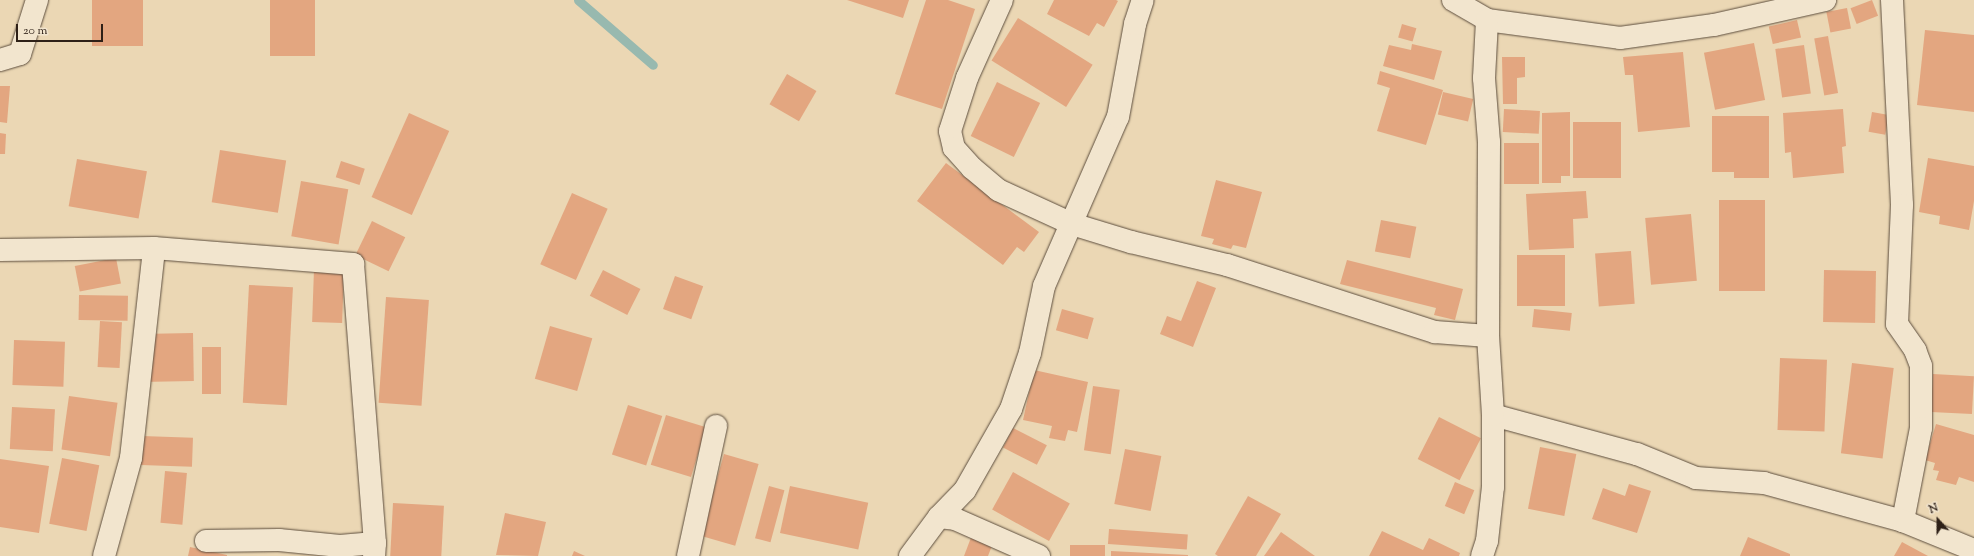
<!DOCTYPE html>
<style>
body{margin:0}
#map{position:relative;width:1974px;height:556px;overflow:hidden;background:#ebd7b4;font-family:"Sorts Mill Goudy",serif}
div>[style]{position:absolute}
[style*='--x']{left:calc(var(--x)*1px);top:calc(var(--y)*1px);width:calc(var(--w)*1px);rotate:calc(var(--a)*1deg)}
.stream>*{height:9px;margin:-4.5px;padding:0 4.5px;transform-origin:4.5px;border-radius:4.5px;background:#98b9af}
.building>*{inset:0;background:#e3a680;transform-origin:0 0}
.roads{filter:drop-shadow(0 0 1px #5d4e3e) drop-shadow(0 0 1px #5d4e3e)}
.minor>*{height:22px;margin:-11px;padding:0 11px;transform-origin:11px;border-radius:11px;background:#f2e5ce}
span{translate:-50% -50%;white-space:nowrap;text-align:center;line-height:1.15;-webkit-text-stroke:3px #f2e5ce;paint-order:stroke}
.north{position:absolute;left:1918px;top:500px;width:40px;height:40px;-webkit-text-stroke:3px #f2e5ce;paint-order:stroke;rotate:339deg;font-size:11px;font-weight:700;line-height:16px;text-align:center;color:#2e2017}
.north::after{content:'';display:block;margin:auto;width:14px;height:18px;background:#2e2017;clip-path:polygon(50% 0,100% 100%,50% 72%,0 100%)}
.scale{position:absolute;left:16px;top:24px;width:87px;height:18px;box-sizing:border-box;border:2px solid #2e2017;border-top:0;padding-left:5px;font-size:12px;line-height:14px;white-space:nowrap;color:#2e2017;-webkit-text-stroke:3px #f2e5ce;paint-order:stroke}
</style>
<div id="map">
<div class="stream">
<div style="--x:578;--y:0;--w:99;--a:40.9"></div>
</div>
<div class="building">
<div style="left:92px;top:0;width:51px;height:46px"></div>
<div style="left:270px;top:0;width:45px;height:56px"></div>
<div style="clip-path:polygon(847px 0,909px 0,903px 18px)"></div>
<div style="clip-path:polygon(926px 0,948px 0,975px 9px,942px 109px,895px 94px)"></div>
<div style="clip-path:polygon(1054px 0,1116px 0,1118px 1px,1104px 27px,1097px 23px,1089px 36px,1047px 14px)"></div>
<div style="left:1872px;top:0;width:17px;height:23px;rotate:69deg"></div>
<div style="left:1847px;top:8px;width:21px;height:21px;rotate:79deg"></div>
<div style="left:1018px;top:18px;width:88px;height:50px;rotate:32deg"></div>
<div style="left:1797px;top:20px;width:18px;height:29px;rotate:77deg"></div>
<div style="left:1402px;top:24px;width:15px;height:14px;rotate:16deg"></div>
<div style="clip-path:polygon(1925px 30px,1974px 35px,1974px 112px,1917px 105px)"></div>
<div style="left:1828px;top:36px;width:58px;height:14px;rotate:80deg"></div>
<div style="left:1754px;top:43px;width:58px;height:51px;rotate:79deg"></div>
<div style="clip-path:polygon(1412px 44px,1442px 51px,1434px 80px,1383px 66px,1389px 45px,1411px 50px)"></div>
<div style="left:1804px;top:45px;width:49px;height:29px;rotate:82deg"></div>
<div style="clip-path:polygon(1683px 52px,1690px 127px,1638px 132px,1633px 75px,1625px 75px,1623px 57px)"></div>
<div style="clip-path:polygon(1502px 57px,1525px 57px,1525px 77px,1517px 78px,1517px 104px,1503px 104px)"></div>
<div style="clip-path:polygon(1380px 71px,1443px 90px,1426px 145px,1377px 131px,1390px 88px,1377px 84px)"></div>
<div style="left:787px;top:74px;width:34px;height:35px;rotate:30deg"></div>
<div style="left:997px;top:82px;width:48px;height:60px;rotate:26deg"></div>
<div style="clip-path:polygon(0 86px,10px 86px,7px 123px,0 122px)"></div>
<div style="left:1443px;top:92px;width:31px;height:23px;rotate:13deg"></div>
<div style="left:1504px;top:109px;width:36px;height:23px;rotate:3deg"></div>
<div style="clip-path:polygon(1843px 109px,1846px 146px,1842px 147px,1844px 173px,1793px 178px,1791px 152px,1785px 153px,1783px 113px)"></div>
<div style="clip-path:polygon(1570px 112px,1570px 176px,1561px 176px,1561px 183px,1542px 183px,1542px 113px)"></div>
<div style="left:1872px;top:112px;width:17px;height:20px;rotate:10deg"></div>
<div style="left:409px;top:113px;width:44px;height:92px;rotate:24deg"></div>
<div style="clip-path:polygon(1712px 116px,1769px 116px,1769px 178px,1734px 178px,1734px 172px,1712px 172px)"></div>
<div style="left:1621px;top:122px;width:56px;height:48px;rotate:90deg"></div>
<div style="clip-path:polygon(0 133px,6px 134px,5px 154px,0 154px)"></div>
<div style="left:1504px;top:143px;width:35px;height:41px"></div>
<div style="left:220px;top:150px;width:67px;height:53px;rotate:9deg"></div>
<div style="clip-path:polygon(1928px 158px,1974px 166px,1974px 201px,1969px 230px,1939px 224px,1940px 216px,1919px 212px)"></div>
<div style="left:77px;top:159px;width:71px;height:48px;rotate:10deg"></div>
<div style="left:341px;top:161px;width:25px;height:17px;rotate:18deg"></div>
<div style="clip-path:polygon(946px 163px,1039px 232px,1024px 252px,1017px 247px,1003px 265px,917px 201px)"></div>
<div style="clip-path:polygon(1216px 180px,1262px 192px,1246px 248px,1233px 245px,1231px 249px,1212px 244px,1214px 239px,1201px 236px)"></div>
<div style="left:301px;top:181px;width:48px;height:56px;rotate:10deg"></div>
<div style="clip-path:polygon(1586px 191px,1588px 218px,1573px 219px,1574px 248px,1529px 250px,1526px 194px)"></div>
<div style="left:572px;top:193px;width:39px;height:78px;rotate:24deg"></div>
<div style="left:1719px;top:200px;width:46px;height:91px"></div>
<div style="left:1691px;top:214px;width:67px;height:46px;rotate:85deg"></div>
<div style="left:1381px;top:220px;width:36px;height:32px;rotate:11deg"></div>
<div style="left:372px;top:221px;width:37px;height:38px;rotate:26deg"></div>
<div style="left:1631px;top:251px;width:53px;height:36px;rotate:86deg"></div>
<div style="left:1517px;top:255px;width:48px;height:51px"></div>
<div style="left:116px;top:258px;width:26px;height:42px;rotate:79deg"></div>
<div style="clip-path:polygon(1347px 260px,1463px 289px,1455px 320px,1434px 315px,1436px 308px,1340px 284px)"></div>
<div style="left:314px;top:269px;width:30px;height:53px;rotate:2deg"></div>
<div style="left:603px;top:270px;width:42px;height:29px;rotate:27deg"></div>
<div style="left:1824px;top:270px;width:52px;height:52px;rotate:1deg"></div>
<div style="left:675px;top:276px;width:30px;height:35px;rotate:20deg"></div>
<div style="clip-path:polygon(1197px 281px,1216px 288px,1193px 347px,1160px 334px,1167px 316px,1181px 321px)"></div>
<div style="left:249px;top:285px;width:44px;height:118px;rotate:3deg"></div>
<div style="left:79px;top:295px;width:49px;height:25px;rotate:1deg"></div>
<div style="left:386px;top:297px;width:43px;height:106px;rotate:4deg"></div>
<div style="left:1062px;top:309px;width:33px;height:22px;rotate:16deg"></div>
<div style="left:1534px;top:309px;width:38px;height:18px;rotate:6deg"></div>
<div style="left:100px;top:321px;width:22px;height:46px;rotate:3deg"></div>
<div style="left:550px;top:326px;width:44px;height:55px;rotate:16deg"></div>
<div style="left:193px;top:333px;width:48px;height:53px;rotate:89deg"></div>
<div style="left:14px;top:340px;width:51px;height:45px;rotate:2deg"></div>
<div style="left:202px;top:347px;width:19px;height:47px"></div>
<div style="left:1780px;top:358px;width:47px;height:72px;rotate:2deg"></div>
<div style="left:1852px;top:363px;width:42px;height:91px;rotate:7deg"></div>
<div style="clip-path:polygon(1034px 370px,1088px 382px,1077px 432px,1068px 430px,1065px 441px,1049px 438px,1052px 426px,1023px 420px)"></div>
<div style="left:1933px;top:374px;width:41px;height:38px;rotate:3deg"></div>
<div style="left:1093px;top:386px;width:27px;height:65px;rotate:8deg"></div>
<div style="left:69px;top:396px;width:49px;height:54px;rotate:8deg"></div>
<div style="left:628px;top:405px;width:36px;height:52px;rotate:18deg"></div>
<div style="left:12px;top:407px;width:43px;height:42px;rotate:3deg"></div>
<div style="left:666px;top:415px;width:42px;height:52px;rotate:17deg"></div>
<div style="left:1439px;top:417px;width:47px;height:47px;rotate:27deg"></div>
<div style="clip-path:polygon(1936px 424px,1974px 435px,1974px 482px,1959px 477px,1956px 485px,1936px 480px,1939px 471px,1933px 470px,1935px 463px,1925px 460px)"></div>
<div style="left:1013px;top:428px;width:38px;height:22px;rotate:27deg"></div>
<div style="left:142px;top:436px;width:51px;height:29px;rotate:2deg"></div>
<div style="left:1540px;top:447px;width:37px;height:63px;rotate:11deg"></div>
<div style="left:1125px;top:449px;width:37px;height:56px;rotate:11deg"></div>
<div style="left:724px;top:454px;width:36px;height:85px;rotate:16deg"></div>
<div style="left:62px;top:458px;width:38px;height:67px;rotate:11deg"></div>
<div style="clip-path:polygon(0 459px,49px 466px,39px 533px,0 527px)"></div>
<div style="left:165px;top:471px;width:22px;height:52px;rotate:5deg"></div>
<div style="left:1013px;top:472px;width:65px;height:43px;rotate:29deg"></div>
<div style="left:1455px;top:482px;width:21px;height:26px;rotate:23deg"></div>
<div style="clip-path:polygon(1629px 484px,1651px 491px,1637px 533px,1592px 519px,1603px 488px,1625px 496px)"></div>
<div style="left:769px;top:486px;width:16px;height:54px;rotate:15deg"></div>
<div style="left:790px;top:486px;width:80px;height:48px;rotate:12deg"></div>
<div style="clip-path:polygon(1248px 496px,1281px 514px,1256px 556px,1218px 556px,1215px 554px)"></div>
<div style="left:393px;top:503px;width:51px;height:53px;rotate:3deg"></div>
<div style="clip-path:polygon(505px 513px,546px 522px,538px 556px,496px 555px)"></div>
<div style="left:1109px;top:529px;width:79px;height:15px;rotate:4deg"></div>
<div style="clip-path:polygon(1382px 531px,1423px 550px,1429px 538px,1460px 553px,1459px 556px,1369px 556px)"></div>
<div style="clip-path:polygon(1281px 532px,1315px 556px,1264px 556px)"></div>
<div style="clip-path:polygon(972px 535px,993px 543px,988px 556px,964px 556px)"></div>
<div style="clip-path:polygon(1748px 537px,1790px 554px,1790px 556px,1740px 556px)"></div>
<div style="clip-path:polygon(1902px 542px,1928px 556px,1894px 556px)"></div>
<div style="left:1070px;top:545px;width:35px;height:11px"></div>
<div style="clip-path:polygon(190px 547px,227px 555px,227px 556px,188px 556px)"></div>
<div style="clip-path:polygon(574px 551px,585px 556px,572px 556px)"></div>
<div style="clip-path:polygon(1111px 551px,1188px 555px,1188px 556px,1111px 556px)"></div>
</div>
<div class="roads">
<div class="minor">
<div style="--x:1002;--y:0;--w:85;--a:114.2"></div>
<div style="--x:967;--y:78;--w:56;--a:107.8"></div>
<div style="--x:950;--y:131;--w:17;--a:77"></div>
<div style="--x:954;--y:148;--w:27;--a:48"></div>
<div style="--x:972;--y:168;--w:34;--a:40"></div>
<div style="--x:998;--y:190;--w:81;--a:24.7"></div>
<div style="--x:1072;--y:224;--w:62;--a:17"></div>
<div style="--x:1131;--y:242;--w:99;--a:13.5"></div>
<div style="--x:1227;--y:265;--w:219;--a:17.9"></div>
<div style="--x:1435;--y:332;--w:53;--a:4.3"></div>
<div style="--x:1453;--y:0;--w:39;--a:30"></div>
<div style="--x:1487;--y:20;--w:134;--a:7.7"></div>
<div style="--x:1620;--y:38;--w:95;--a:-7.9"></div>
<div style="--x:1714;--y:25;--w:114;--a:-12.7"></div>
<div style="--x:1892;--y:0;--w:205;--a:87.2"></div>
<div style="--x:1902;--y:205;--w:119;--a:92.4"></div>
<div style="--x:1897;--y:324;--w:32;--a:55"></div>
<div style="--x:1915;--y:350;--w:17;--a:69"></div>
<div style="--x:1921;--y:366;--w:62;--a:90"></div>
<div style="--x:1921;--y:428;--w:95;--a:101"></div>
<div style="--x:0;--y:60;--w:21;--a:-17"></div>
<div style="--x:20;--y:54;--w:57;--a:-72.5"></div>
<div style="--x:0;--y:250;--w:154;--a:-0.7"></div>
<div style="--x:154;--y:248;--w:200;--a:4.6"></div>
<div style="--x:353;--y:264;--w:280;--a:85.5"></div>
<div style="--x:375;--y:543;--w:13;--a:94"></div>
<div style="--x:1493;--y:415;--w:149;--a:15.2"></div>
<div style="--x:1637;--y:454;--w:64;--a:22.1"></div>
<div style="--x:1696;--y:478;--w:68;--a:4.2"></div>
<div style="--x:1764;--y:483;--w:144;--a:15.3"></div>
<div style="--x:1903;--y:521;--w:77;--a:22.2"></div>
<div style="--x:939;--y:517;--w:16;--a:7"></div>
<div style="--x:955;--y:519;--w:92;--a:23.8"></div>
<div style="--x:206;--y:541;--w:73;--a:-0.8"></div>
<div style="--x:279;--y:540;--w:61;--a:5.6"></div>
<div style="--x:340;--y:546;--w:35;--a:-5"></div>
<div style="--x:104;--y:556;--w:102;--a:-74.6"></div>
<div style="--x:131;--y:458;--w:211;--a:-83.7"></div>
<div style="--x:688;--y:556;--w:133;--a:-77.8"></div>
<div style="--x:910;--y:556;--w:49;--a:-53.4"></div>
<div style="--x:939;--y:517;--w:37;--a:-46"></div>
<div style="--x:965;--y:490;--w:93;--a:-60.4"></div>
<div style="--x:1011;--y:409;--w:59;--a:-71.3"></div>
<div style="--x:1030;--y:353;--w:68;--a:-78.2"></div>
<div style="--x:1044;--y:286;--w:184;--a:-66.4"></div>
<div style="--x:1118;--y:117;--w:95;--a:-79.6"></div>
<div style="--x:1135;--y:24;--w:25;--a:-72"></div>
<div style="--x:1482;--y:556;--w:16;--a:-72"></div>
<div style="--x:1487;--y:541;--w:54;--a:-83.7"></div>
<div style="--x:1493;--y:487;--w:72;--a:-90"></div>
<div style="--x:1493;--y:415;--w:79;--a:-93.6"></div>
<div style="--x:1488;--y:336;--w:194;--a:-89.7"></div>
<div style="--x:1489;--y:142;--w:64;--a:-94.5"></div>
<div style="--x:1484;--y:78;--w:58;--a:-87"></div>
</div>
</div>
<div class="north">N</div>
<div class="scale">20 m</div>
</div>
